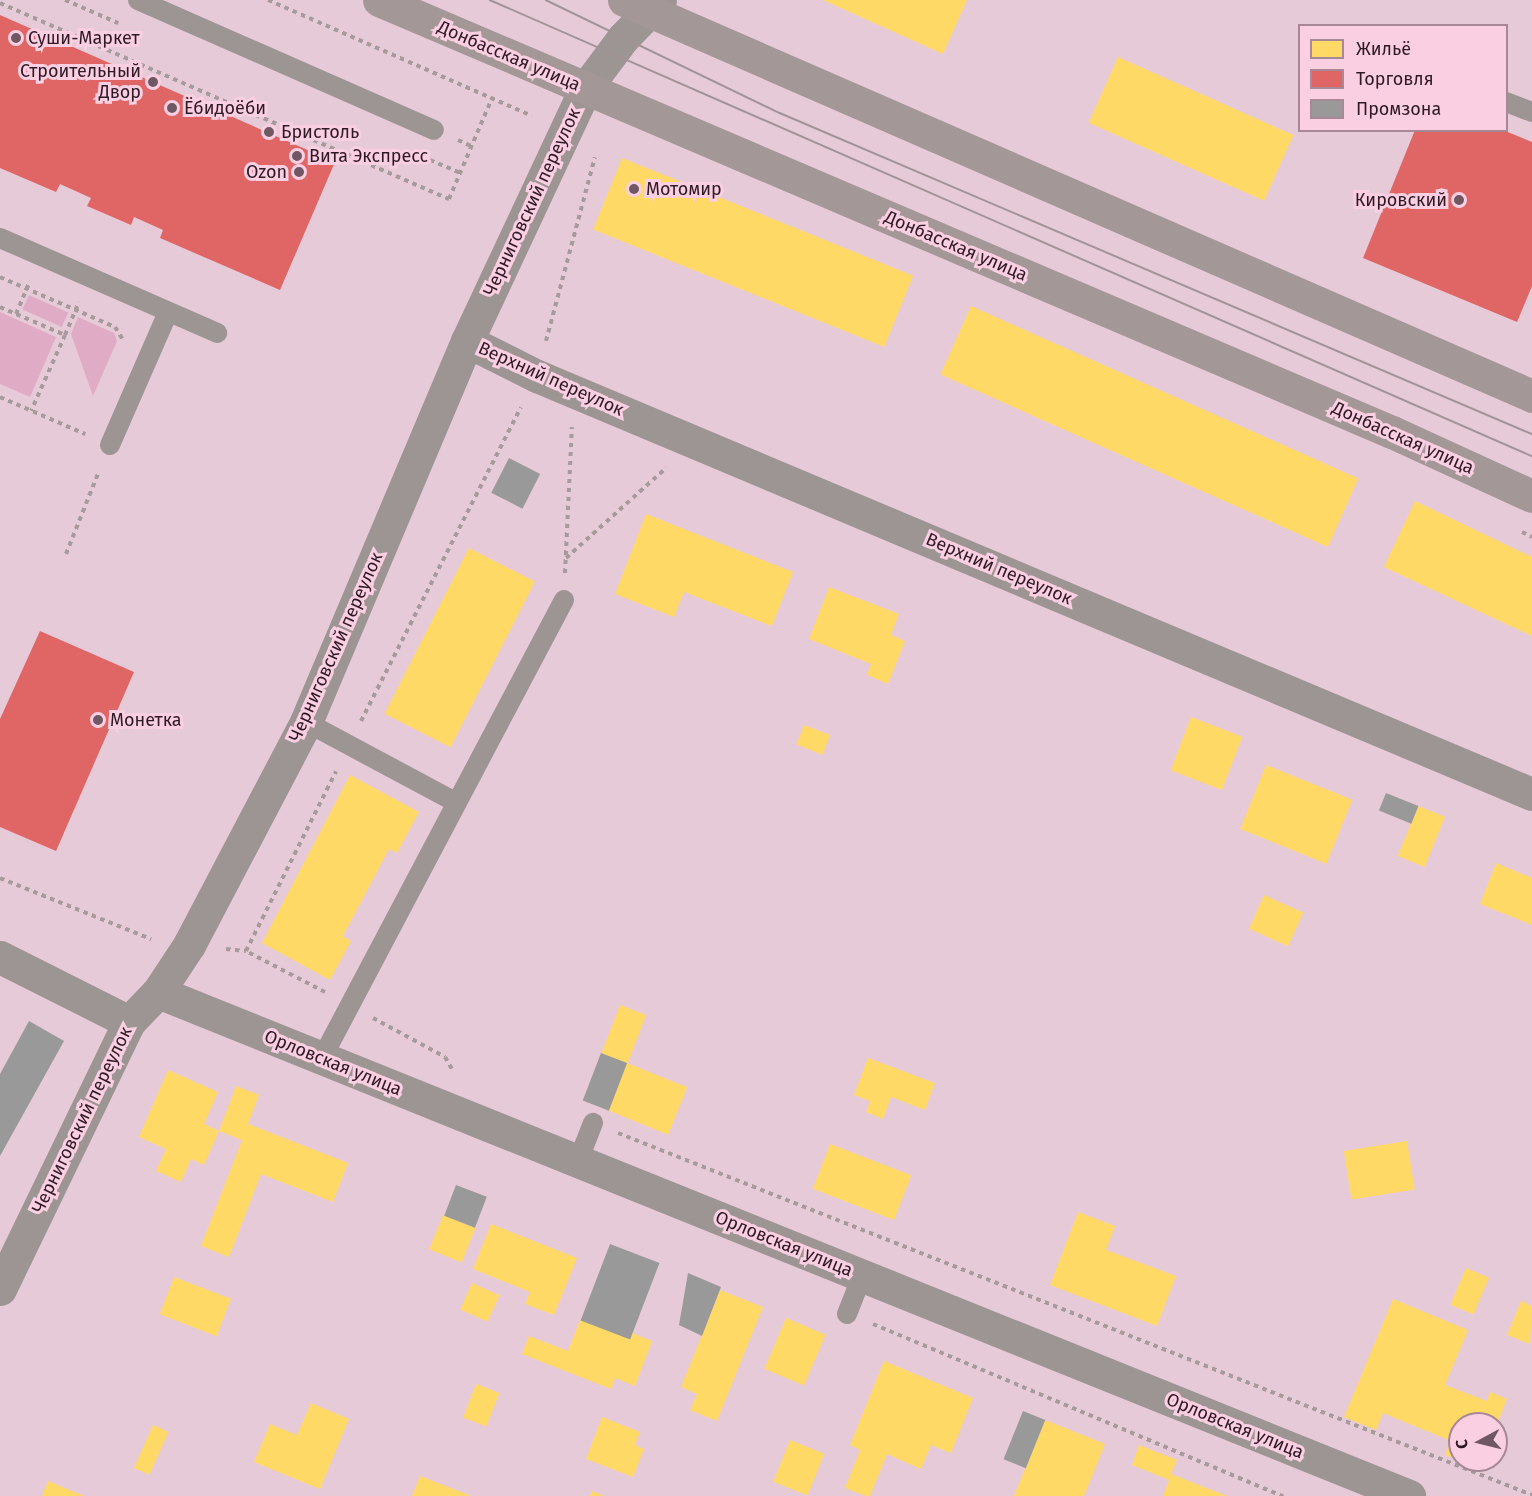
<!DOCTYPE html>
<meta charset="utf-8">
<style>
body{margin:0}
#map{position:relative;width:1532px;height:1496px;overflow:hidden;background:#e7cad8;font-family:"Fira Sans",sans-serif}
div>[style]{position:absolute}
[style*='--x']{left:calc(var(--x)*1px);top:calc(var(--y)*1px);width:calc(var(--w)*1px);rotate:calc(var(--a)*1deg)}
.green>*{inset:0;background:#e0abc4;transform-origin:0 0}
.homes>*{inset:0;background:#ffd966;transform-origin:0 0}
.shops>*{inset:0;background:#e06666}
.industry>*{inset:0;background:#999;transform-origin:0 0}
.path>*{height:4px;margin-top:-2px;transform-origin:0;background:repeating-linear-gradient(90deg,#a69a9c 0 4.5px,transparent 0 9px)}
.lane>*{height:20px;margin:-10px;padding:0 10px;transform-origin:10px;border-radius:10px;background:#9d9594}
.street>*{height:33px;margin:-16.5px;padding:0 16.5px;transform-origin:16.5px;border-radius:16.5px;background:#9d9594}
.primary>*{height:33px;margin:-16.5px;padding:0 16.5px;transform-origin:16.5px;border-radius:16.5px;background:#a49797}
.tram>*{height:1.5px;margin:-0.75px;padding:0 0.75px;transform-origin:0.75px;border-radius:0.75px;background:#a19397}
.dots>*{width:16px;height:16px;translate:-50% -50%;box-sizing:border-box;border:3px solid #facfe2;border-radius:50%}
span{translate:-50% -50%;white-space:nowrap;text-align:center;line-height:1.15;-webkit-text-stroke:6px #facfe2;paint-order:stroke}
.poi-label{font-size:18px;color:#2e1a24}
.left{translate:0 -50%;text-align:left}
.right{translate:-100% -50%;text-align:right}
.street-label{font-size:18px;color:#2e1a24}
.legend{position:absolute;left:1298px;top:24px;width:210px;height:108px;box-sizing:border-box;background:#facfe2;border:2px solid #a88796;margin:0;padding:8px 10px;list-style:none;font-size:18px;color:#2e1a24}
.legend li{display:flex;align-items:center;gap:12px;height:30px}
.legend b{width:30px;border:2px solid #a88796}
.north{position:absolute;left:1448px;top:1412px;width:60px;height:60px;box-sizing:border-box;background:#facfe2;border:2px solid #a88796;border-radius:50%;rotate:263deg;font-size:16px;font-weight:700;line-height:24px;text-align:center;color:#2e1a24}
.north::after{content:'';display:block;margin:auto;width:21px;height:27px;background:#6f5863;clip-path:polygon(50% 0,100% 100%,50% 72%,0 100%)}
</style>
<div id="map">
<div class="green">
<div style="left:29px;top:295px;width:43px;height:16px;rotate:24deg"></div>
<div style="clip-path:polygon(0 312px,56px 337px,30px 397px,0 384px)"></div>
<div style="clip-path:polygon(78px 317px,114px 333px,117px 341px,93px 396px,71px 334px)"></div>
</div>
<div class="homes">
<div style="clip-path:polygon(823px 0,967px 0,943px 54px)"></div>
<div style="left:1118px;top:57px;width:192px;height:72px;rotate:24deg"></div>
<div style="left:622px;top:158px;width:314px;height:77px;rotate:22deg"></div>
<div style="left:971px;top:306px;width:424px;height:75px;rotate:24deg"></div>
<div style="clip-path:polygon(1415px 501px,1532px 557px,1532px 636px,1384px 567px)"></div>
<div style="clip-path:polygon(646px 514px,793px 572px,772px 626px,684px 592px,674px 617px,615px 594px)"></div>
<div style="left:469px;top:548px;width:74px;height:186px;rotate:27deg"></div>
<div style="clip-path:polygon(829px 587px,899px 614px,891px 635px,905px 641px,888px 684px,867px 675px,871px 664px,809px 639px)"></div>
<div style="left:1191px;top:717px;width:55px;height:57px;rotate:21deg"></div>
<div style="left:804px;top:725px;width:28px;height:21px;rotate:21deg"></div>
<div style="left:1266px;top:765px;width:93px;height:69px;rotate:22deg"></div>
<div style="clip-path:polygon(350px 775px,419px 812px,397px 853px,389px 849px,343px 936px,351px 941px,330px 980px,262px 943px)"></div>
<div style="left:1418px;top:806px;width:29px;height:54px;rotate:22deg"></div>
<div style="clip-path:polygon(1496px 863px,1532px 878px,1532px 925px,1480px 904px)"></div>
<div style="left:1264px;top:895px;width:43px;height:37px;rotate:24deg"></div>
<div style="left:620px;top:1005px;width:28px;height:52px;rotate:21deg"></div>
<div style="clip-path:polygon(868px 1058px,935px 1083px,925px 1110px,891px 1097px,883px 1119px,866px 1112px,870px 1101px,854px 1095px)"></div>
<div style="left:627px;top:1063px;width:65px;height:51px;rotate:22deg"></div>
<div style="clip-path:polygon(168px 1070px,218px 1092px,204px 1124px,219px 1131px,204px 1165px,191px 1159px,181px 1182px,156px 1171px,166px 1149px,139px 1137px)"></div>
<div style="clip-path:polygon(236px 1086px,259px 1095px,248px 1124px,348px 1163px,333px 1202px,261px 1174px,229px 1257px,201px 1246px,242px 1140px,219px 1131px)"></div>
<div style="left:1407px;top:1141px;width:49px;height:64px;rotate:81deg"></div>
<div style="left:830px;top:1144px;width:87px;height:48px;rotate:21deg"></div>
<div style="clip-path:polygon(1078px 1212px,1115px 1226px,1106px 1250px,1176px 1276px,1157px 1326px,1050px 1285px)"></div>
<div style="left:443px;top:1215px;width:35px;height:37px;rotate:22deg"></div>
<div style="clip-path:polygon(491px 1224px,577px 1258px,554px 1315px,525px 1304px,530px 1292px,473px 1269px)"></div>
<div style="left:1466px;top:1268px;width:25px;height:40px;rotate:23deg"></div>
<div style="left:174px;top:1277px;width:61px;height:40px;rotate:21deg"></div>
<div style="left:472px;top:1283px;width:30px;height:29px;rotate:24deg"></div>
<div style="clip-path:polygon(720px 1290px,763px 1307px,717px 1421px,690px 1410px,697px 1394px,681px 1387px)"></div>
<div style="clip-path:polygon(1393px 1299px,1468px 1330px,1445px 1385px,1487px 1401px,1490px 1392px,1507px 1399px,1497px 1424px,1460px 1424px,1460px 1460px,1483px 1460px,1479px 1468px,1445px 1455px,1451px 1441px,1383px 1413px,1376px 1430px,1344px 1417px)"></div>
<div style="clip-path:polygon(1521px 1301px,1532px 1306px,1530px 1344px,1507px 1335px)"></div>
<div style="left:786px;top:1318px;width:43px;height:55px;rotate:23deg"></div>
<div style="clip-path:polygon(580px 1320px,630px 1339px,632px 1333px,652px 1341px,635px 1386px,615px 1378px,611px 1389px,522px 1354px,529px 1336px,568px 1351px)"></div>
<div style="clip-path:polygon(884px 1361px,973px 1398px,951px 1453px,931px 1445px,921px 1469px,887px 1454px,870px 1496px,866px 1496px,845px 1488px,860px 1450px,850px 1445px)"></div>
<div style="left:476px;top:1384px;width:25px;height:36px;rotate:21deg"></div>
<div style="clip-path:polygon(311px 1403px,349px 1419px,320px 1489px,254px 1462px,270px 1424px,297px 1435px)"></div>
<div style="clip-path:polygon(602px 1417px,640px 1432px,635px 1445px,644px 1449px,633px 1477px,586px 1459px)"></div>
<div style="clip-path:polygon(1045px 1420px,1105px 1444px,1084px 1496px,1014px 1496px)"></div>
<div style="left:153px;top:1425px;width:17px;height:47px;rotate:24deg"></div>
<div style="left:790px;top:1440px;width:37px;height:45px;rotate:22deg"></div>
<div style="clip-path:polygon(1139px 1445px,1177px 1460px,1171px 1474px,1227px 1496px,1163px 1496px,1169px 1480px,1132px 1465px)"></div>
<div style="clip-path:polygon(420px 1476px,456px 1490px,471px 1496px,412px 1496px)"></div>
<div style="clip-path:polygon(48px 1481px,84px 1496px,42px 1496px)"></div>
<div style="clip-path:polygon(592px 1491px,604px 1496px,590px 1496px)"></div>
</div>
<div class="shops">
<div style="clip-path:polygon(0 15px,335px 162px,280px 290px,160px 238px,163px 230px,134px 217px,131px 225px,87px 206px,91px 198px,60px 184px,56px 192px,0 168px)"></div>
<div style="clip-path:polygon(1415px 130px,1503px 130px,1532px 142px,1532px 286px,1517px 322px,1363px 258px)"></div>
<div style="clip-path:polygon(40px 631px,134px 672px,56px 851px,0 827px,0 719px)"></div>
</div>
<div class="industry">
<div style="left:509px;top:458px;width:35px;height:39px;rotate:27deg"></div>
<div style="left:1386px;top:793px;width:35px;height:19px;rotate:22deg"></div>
<div style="clip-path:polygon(29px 1021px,64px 1041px,0 1156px,0 1074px)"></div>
<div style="left:601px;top:1053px;width:28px;height:51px;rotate:21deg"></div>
<div style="left:456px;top:1185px;width:33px;height:33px;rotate:21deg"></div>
<div style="left:610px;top:1244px;width:53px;height:82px;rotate:21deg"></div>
<div style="clip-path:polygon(688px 1273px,721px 1287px,702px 1336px,679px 1325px)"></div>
<div style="left:1023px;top:1411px;width:24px;height:52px;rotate:22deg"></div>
</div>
<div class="path">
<div style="--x:65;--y:0;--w:58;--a:23.5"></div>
<div style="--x:268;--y:0;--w:288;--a:23.7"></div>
<div style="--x:0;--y:3;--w:490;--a:23.6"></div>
<div style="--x:449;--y:199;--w:110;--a:-66.9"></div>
<div style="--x:458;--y:140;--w:14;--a:25"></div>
<div style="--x:430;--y:160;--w:33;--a:23"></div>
<div style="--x:0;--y:277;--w:125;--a:23.5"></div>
<div style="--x:115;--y:327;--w:15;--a:58"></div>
<div style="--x:0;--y:307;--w:71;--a:23.3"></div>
<div style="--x:65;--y:335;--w:83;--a:114.1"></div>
<div style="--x:16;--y:314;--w:36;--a:-67"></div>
<div style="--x:65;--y:335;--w:36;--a:-67"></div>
<div style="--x:546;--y:341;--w:190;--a:-75.1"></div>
<div style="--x:0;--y:397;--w:93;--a:23.5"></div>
<div style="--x:1522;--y:532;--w:11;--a:27"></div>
<div style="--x:66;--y:554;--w:89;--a:-68.3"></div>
<div style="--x:566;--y:558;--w:135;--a:-42"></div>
<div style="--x:565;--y:573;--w:146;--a:-87.3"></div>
<div style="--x:361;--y:721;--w:352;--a:-63"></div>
<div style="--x:0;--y:878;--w:163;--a:22"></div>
<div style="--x:226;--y:949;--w:20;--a:6"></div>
<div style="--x:325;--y:992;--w:89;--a:-152.6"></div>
<div style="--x:246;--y:951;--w:201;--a:-63.4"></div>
<div style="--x:373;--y:1018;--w:82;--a:28.4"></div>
<div style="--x:445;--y:1057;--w:16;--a:60"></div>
<div style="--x:618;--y:1133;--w:983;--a:21.61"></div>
<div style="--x:873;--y:1324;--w:445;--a:22.8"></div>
</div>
<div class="lane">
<div style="--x:138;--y:0;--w:323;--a:23.7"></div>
<div style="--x:1506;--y:102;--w:28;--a:21"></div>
<div style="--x:0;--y:238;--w:237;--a:23.6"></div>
<div style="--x:110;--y:445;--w:145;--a:-66.4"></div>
<div style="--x:306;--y:722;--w:171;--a:28.2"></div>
<div style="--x:322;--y:1058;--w:518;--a:-62.15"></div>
<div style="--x:578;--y:1161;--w:41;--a:-68.5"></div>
<div style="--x:847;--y:1314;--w:41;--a:-68.5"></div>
</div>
<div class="street">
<div style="--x:467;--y:341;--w:78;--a:26.6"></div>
<div style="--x:537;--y:376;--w:1079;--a:22.79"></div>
<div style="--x:0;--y:957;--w:144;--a:26.7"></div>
<div style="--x:158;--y:992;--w:1349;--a:21.94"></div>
<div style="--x:0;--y:1289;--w:297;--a:-64.2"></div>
<div style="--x:129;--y:1022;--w:42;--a:-46"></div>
<div style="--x:158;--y:992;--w:56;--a:-56.6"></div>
<div style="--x:189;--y:945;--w:252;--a:-62.3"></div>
<div style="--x:306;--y:722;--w:414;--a:-67.1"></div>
<div style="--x:467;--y:341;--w:278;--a:-64.9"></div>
<div style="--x:585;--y:89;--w:64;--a:-53.3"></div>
<div style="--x:623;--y:38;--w:53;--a:-45.8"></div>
</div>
<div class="primary">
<div style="--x:379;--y:0;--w:1101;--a:23.1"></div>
<div style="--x:1392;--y:432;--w:154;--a:24.6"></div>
<div style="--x:624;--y:0;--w:991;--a:23.56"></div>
</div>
<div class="tram">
<div style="--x:490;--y:0;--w:1137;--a:23.64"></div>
<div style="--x:546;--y:0;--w:260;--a:25.8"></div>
<div style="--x:780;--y:113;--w:818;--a:23.12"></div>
</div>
<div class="dots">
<div style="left:16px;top:38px;background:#6f5863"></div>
<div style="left:153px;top:82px;background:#6f5863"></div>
<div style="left:172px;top:108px;background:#6f5863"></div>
<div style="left:269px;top:132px;background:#6f5863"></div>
<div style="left:297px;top:156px;background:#6f5863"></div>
<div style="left:299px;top:172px;background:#6f5863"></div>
<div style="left:634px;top:189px;background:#6f5863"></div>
<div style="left:1459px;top:200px;background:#6f5863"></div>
<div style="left:98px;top:720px;background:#6f5863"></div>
</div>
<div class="poi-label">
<span class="left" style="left:28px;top:38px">Суши-Маркет</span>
<span class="right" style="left:141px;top:82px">Строительный<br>Двор</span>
<span class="left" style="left:184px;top:108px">Ёбидоёби</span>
<span class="left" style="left:281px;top:132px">Бристоль</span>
<span class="left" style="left:309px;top:156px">Вита Экспресс</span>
<span class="right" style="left:287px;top:172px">Ozon</span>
<span class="left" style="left:646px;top:189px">Мотомир</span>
<span class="right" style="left:1447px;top:200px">Кировский</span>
<span class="left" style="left:110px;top:720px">Монетка</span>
</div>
<div class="street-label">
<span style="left:509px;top:56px;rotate:23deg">Донбасская улица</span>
<span style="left:532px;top:202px;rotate:-65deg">Черниговский переулок</span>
<span style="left:956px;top:246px;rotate:23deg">Донбасская улица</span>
<span style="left:551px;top:379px;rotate:24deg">Верхний переулок</span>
<span style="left:1403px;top:438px;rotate:24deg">Донбасская улица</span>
<span style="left:999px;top:569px;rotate:23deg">Верхний переулок</span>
<span style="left:336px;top:647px;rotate:-66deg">Черниговский переулок</span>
<span style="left:333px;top:1063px;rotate:22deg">Орловская улица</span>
<span style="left:82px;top:1120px;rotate:-64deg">Черниговский переулок</span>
<span style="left:784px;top:1244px;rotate:22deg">Орловская улица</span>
<span style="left:1235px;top:1426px;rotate:22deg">Орловская улица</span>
</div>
<ul class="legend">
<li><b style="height:16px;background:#ffd966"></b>Жильё</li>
<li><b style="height:16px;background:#e06666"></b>Торговля</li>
<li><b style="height:16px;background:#999"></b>Промзона</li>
</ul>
<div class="north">С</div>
</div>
